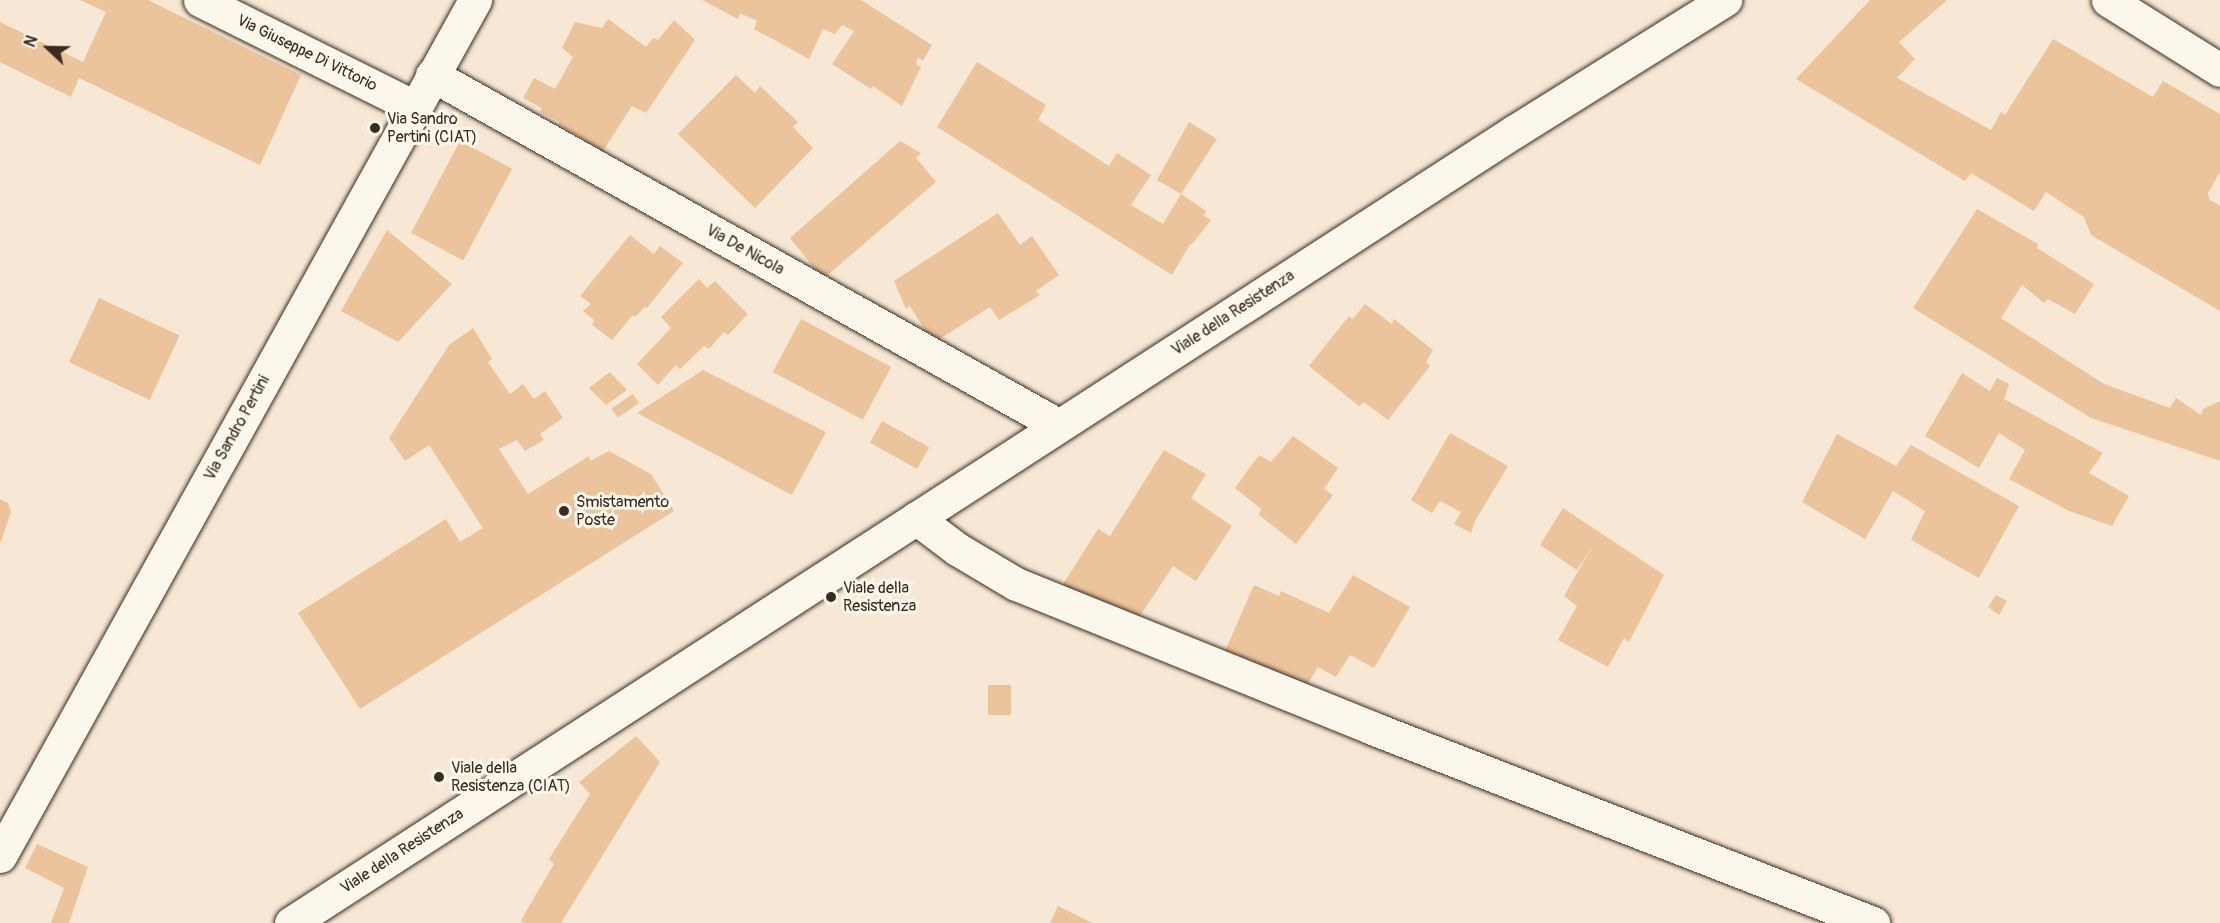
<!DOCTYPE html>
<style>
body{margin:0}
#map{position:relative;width:2220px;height:923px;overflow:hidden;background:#f6e8d4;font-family:Pangolin,sans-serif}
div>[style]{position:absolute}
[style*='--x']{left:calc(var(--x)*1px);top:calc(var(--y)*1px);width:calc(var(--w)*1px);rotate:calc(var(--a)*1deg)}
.building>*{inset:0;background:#ebc49b;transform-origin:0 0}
.roads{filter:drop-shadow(0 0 2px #3b2a1e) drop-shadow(0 0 2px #3b2a1e)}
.minor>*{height:33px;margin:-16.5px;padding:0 16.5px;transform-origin:16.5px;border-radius:16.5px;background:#fbf7ec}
.secondary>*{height:33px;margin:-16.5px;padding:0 16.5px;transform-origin:16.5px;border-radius:16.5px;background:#fbf7ec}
.dots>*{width:16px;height:16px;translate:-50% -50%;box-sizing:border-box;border:3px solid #fbf7ec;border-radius:50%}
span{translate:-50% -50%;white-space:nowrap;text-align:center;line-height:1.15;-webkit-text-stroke:6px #fbf7ec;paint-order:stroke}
.street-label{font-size:16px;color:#3b2a1e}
.poi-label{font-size:16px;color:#3b2a1e}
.left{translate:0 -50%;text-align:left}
.north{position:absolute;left:18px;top:18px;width:60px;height:60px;-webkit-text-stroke:4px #fbf7ec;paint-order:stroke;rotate:292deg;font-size:16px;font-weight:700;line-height:24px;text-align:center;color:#3b2a1e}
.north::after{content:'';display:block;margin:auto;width:21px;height:27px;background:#3b2a1e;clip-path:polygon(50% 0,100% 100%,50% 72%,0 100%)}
</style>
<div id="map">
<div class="building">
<div style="clip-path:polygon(80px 0,148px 0,301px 75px,260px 165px,79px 78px,71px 97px,0 62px,0 22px,83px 62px,106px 12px)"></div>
<div style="clip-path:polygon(702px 0,861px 0,932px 45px,923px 61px,918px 57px,916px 64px,921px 67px,902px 106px,873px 86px,871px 89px,832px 64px,854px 31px,842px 25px,835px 34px,823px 29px,809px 59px,754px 29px,757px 21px,740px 13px,738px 19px)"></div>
<div style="clip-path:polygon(1870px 0,1947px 0,1899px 42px,1915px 59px,1897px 78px,1991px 130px,2001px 112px,2005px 115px,2053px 39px,2153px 97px,2163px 81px,2220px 114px,2220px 172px,2208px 193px,2209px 199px,2220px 206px,2220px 311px,2091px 235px,2084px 217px,2046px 192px,2034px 211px,1971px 173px,1965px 181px,1796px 79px)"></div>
<div style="clip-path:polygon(608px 19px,646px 47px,653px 38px,658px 40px,674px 20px,695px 40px,646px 113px,632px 106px,603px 151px,558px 124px,560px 122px,540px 112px,542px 108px,523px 98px,534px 78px,555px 89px,573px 57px,562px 48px,575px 22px,602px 28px)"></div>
<div style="clip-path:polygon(977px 62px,1046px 105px,1038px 120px,1109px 166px,1117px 153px,1151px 175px,1131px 205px,1163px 224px,1181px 194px,1206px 211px,1204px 216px,1211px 220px,1192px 244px,1190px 244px,1172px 275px,937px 127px)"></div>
<div style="clip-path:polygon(736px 75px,755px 93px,760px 86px,798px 122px,793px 127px,813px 148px,755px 208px,678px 134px)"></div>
<div style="clip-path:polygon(1189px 122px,1217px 139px,1181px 194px,1157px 180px)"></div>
<div style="left:460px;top:141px;width:59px;height:104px;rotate:28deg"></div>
<div style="clip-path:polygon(900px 141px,921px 153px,916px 158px,936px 182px,823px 279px,790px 238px)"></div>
<div style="clip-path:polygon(1977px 209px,2038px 244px,2037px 248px,2094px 284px,2075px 314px,2048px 299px,2044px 303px,2022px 285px,2001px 318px,2104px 384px,2170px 408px,2176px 398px,2201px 415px,2203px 409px,2220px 401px,2220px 461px,2091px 418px,1913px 308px)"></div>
<div style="clip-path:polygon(998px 213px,1020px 245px,1032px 236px,1059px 275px,1036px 291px,1040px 295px,999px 320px,990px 307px,933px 343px,910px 306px,906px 309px,894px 281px)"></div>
<div style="clip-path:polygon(387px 230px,452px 284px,398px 342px,341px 311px)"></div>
<div style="clip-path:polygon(630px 235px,654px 254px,660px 246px,683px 263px,647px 308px,645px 307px,635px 317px,633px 315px,612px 340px,592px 325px,594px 320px,583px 311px,591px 304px,580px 296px)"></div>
<div style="clip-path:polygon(699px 279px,707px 288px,715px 281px,748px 314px,728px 335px,724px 332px,709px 349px,704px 346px,680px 369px,676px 365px,658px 385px,637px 364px,671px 328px,661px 317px)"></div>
<div style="left:99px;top:298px;width:89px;height:71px;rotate:25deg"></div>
<div style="clip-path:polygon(1365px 304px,1392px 324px,1394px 319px,1433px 350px,1426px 362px,1430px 366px,1388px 420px,1364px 402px,1359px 406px,1309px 366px,1349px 316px,1353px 319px)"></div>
<div style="left:801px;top:319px;width:102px;height:60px;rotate:28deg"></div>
<div style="clip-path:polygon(473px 328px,492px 359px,488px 362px,510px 394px,523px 384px,534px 399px,545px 391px,563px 418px,540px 434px,544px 440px,525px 451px,517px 440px,499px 449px,528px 494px,589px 456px,590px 461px,609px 451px,651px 474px,674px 511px,360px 709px,298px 613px,446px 519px,460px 542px,483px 528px,429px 445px,405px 461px,389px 438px,449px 345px)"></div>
<div style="clip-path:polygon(703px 370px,826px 432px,792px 495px,637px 413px)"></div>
<div style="clip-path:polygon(610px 372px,627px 390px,606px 405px,589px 388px)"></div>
<div style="clip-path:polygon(1962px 373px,1990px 391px,1997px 378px,2009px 384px,2004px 399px,2103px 453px,2089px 473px,2129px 496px,2112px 526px,2069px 511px,2009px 479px,2025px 450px,1999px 433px,1979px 468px,1925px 436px)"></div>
<div style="left:633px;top:394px;width:11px;height:26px;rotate:56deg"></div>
<div style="left:882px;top:421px;width:54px;height:25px;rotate:29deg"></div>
<div style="clip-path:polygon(1450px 433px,1508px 466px,1475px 521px,1471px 533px,1454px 524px,1461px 512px,1440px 501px,1432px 513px,1411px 500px)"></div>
<div style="clip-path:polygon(1837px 434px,1896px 466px,1911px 445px,2019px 506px,1979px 578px,1911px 540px,1925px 511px,1893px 491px,1865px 539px,1802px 502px)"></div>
<div style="clip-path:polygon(1293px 436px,1338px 468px,1324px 489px,1333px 495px,1296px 544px,1259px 515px,1261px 509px,1235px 488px,1259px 455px,1271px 462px)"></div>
<div style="clip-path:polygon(1164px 450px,1206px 474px,1191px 498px,1232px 526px,1196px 581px,1173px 566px,1136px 622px,1062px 586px,1098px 529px,1110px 536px)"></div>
<div style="clip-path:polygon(0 499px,8px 503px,11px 512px,0 544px)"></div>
<div style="clip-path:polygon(1563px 508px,1664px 575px,1629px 642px,1624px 638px,1608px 667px,1558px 640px,1577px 606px,1564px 596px,1592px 547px,1577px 570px,1540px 545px)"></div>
<div style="clip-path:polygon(1353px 575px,1410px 607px,1374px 668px,1350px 655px,1336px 677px,1318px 667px,1306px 687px,1225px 651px,1254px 585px,1279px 596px,1281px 591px,1329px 613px)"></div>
<div style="clip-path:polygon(1996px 595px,2007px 601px,1999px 615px,1988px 607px)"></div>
<div style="left:988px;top:685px;width:23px;height:30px"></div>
<div style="clip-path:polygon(636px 736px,660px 762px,561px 923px,524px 923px,521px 920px,554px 864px,549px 859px,590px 794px,579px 782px)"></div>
<div style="clip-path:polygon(37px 844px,88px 867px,69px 923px,51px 923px,64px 888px,25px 868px)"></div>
<div style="clip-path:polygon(1058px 906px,1092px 923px,1050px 923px)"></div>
</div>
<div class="roads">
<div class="minor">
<div style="--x:200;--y:0;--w:240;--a:26.5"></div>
<div style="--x:2108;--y:0;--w:132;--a:32"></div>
<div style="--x:432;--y:75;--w:717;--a:29.21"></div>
<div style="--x:916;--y:518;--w:51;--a:37.1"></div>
<div style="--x:957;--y:549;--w:69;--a:30.7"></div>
<div style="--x:1016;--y:584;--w:384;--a:22"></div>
<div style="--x:1372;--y:728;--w:538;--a:21.27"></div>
<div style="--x:0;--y:856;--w:979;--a:-60.97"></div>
</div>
<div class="secondary">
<div style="--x:291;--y:923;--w:1458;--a:-32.91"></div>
<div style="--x:1515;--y:131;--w:248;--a:-32"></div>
</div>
</div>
<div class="dots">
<div style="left:375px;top:128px;background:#3b2a1e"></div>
<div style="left:564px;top:511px;background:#3b2a1e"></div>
<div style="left:831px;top:597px;background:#3b2a1e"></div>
<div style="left:439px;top:777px;background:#3b2a1e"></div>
</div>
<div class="street-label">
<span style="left:307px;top:53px;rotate:26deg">Via Giuseppe Di Vittorio</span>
<span style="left:745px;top:250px;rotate:29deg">Via De Nicola</span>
<span style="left:1233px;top:313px;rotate:-33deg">Viale della Resistenza</span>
<span style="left:237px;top:428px;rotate:-61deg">Via Sandro Pertini</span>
<span style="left:402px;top:851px;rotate:-33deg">Viale della Resistenza</span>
</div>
<div class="poi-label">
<span class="left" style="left:387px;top:128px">Via Sandro<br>Pertini (CIAT)</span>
<span class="left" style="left:576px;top:511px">Smistamento<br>Poste</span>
<span class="left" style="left:843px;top:597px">Viale della<br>Resistenza</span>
<span class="left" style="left:451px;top:777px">Viale della<br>Resistenza (CIAT)</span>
</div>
<div class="north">N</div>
</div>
